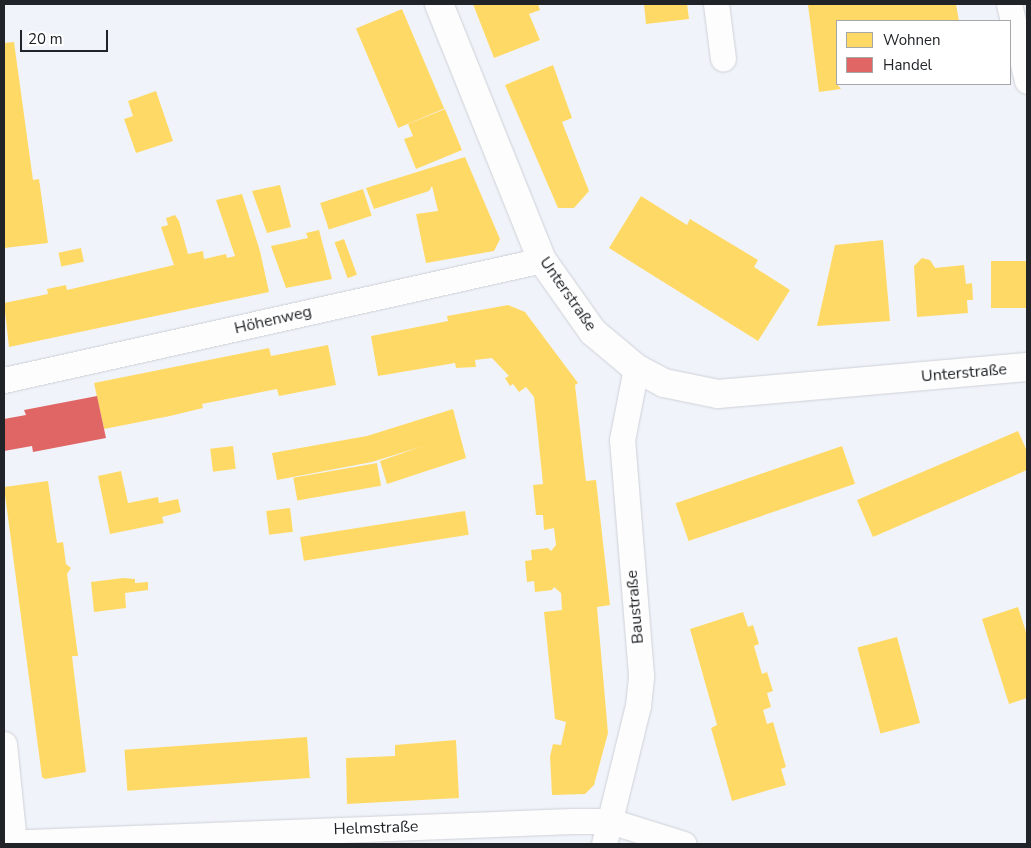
<!DOCTYPE html>
<meta charset="utf-8">
<style>
body{margin:0}
#map{position:relative;width:1031px;height:848px;overflow:hidden;background:#f0f4fa;font-family:"Nunito Sans",sans-serif}
div>[style]{position:absolute}
[style*='--x']{left:calc(var(--x)*1px);top:calc(var(--y)*1px);width:calc(var(--w)*1px);rotate:calc(var(--a)*1deg)}
.homes>*{inset:0;background:#ffd966;transform-origin:0 0}
.shops>*{inset:0;background:#e06666}
.roads{filter:drop-shadow(0 0 1px #ced1d7) drop-shadow(0 0 1px #ced1d7)}
.street>*{height:25px;margin:-12.5px;padding:0 12.5px;transform-origin:12.5px;border-radius:12.5px;background:#fdfdfe}
.secondary>*{height:28px;margin:-14px;padding:0 14px;transform-origin:14px;border-radius:14px;background:#fdfdfe}
span{translate:-50% -50%;white-space:nowrap;text-align:center;line-height:1.15;-webkit-text-stroke:5px #fff;paint-order:stroke}
.street-label{font-size:16px;color:#202327}
.frame{position:absolute;inset:0;border:5px solid #202327;pointer-events:none}
.legend{position:absolute;left:836px;top:20px;width:175px;height:65px;box-sizing:border-box;background:#fff;border:1px solid #a6a7a9;margin:0;padding:6px 9px;list-style:none;font-size:15px;color:#202327}
.legend li{display:flex;align-items:center;gap:10px;height:25px}
.legend b{width:25px;border:1px solid #a6a7a9}
.scale{position:absolute;left:20px;top:30px;width:88px;height:22px;box-sizing:border-box;border:2px solid #202327;border-top:0;padding-left:6px;font-size:15px;line-height:18px;white-space:nowrap;color:#202327;-webkit-text-stroke:4px #fff;paint-order:stroke}
</style>
<div id="map">
<div class="homes">
<div style="clip-path:polygon(473px 4px,538px 4px,540px 10px,529px 14px,540px 40px,494px 58px)"></div>
<div style="clip-path:polygon(644px 4px,687px 4px,689px 19px,646px 24px)"></div>
<div style="clip-path:polygon(956px 4px,959px 21px,837px 21px,837px 84px,841px 89px,819px 92px,808px 5px)"></div>
<div style="left:402px;top:9px;width:108px;height:50px;rotate:67deg"></div>
<div style="clip-path:polygon(14px 42px,33px 180px,39px 179px,48px 243px,4px 248px,4px 43px)"></div>
<div style="clip-path:polygon(553px 65px,572px 118px,562px 122px,589px 191px,574px 208px,558px 208px,505px 85px)"></div>
<div style="clip-path:polygon(156px 91px,173px 141px,136px 153px,124px 119px,133px 116px,128px 101px)"></div>
<div style="clip-path:polygon(445px 109px,462px 150px,416px 169px,404px 139px,413px 136px,408px 124px)"></div>
<div style="clip-path:polygon(465px 157px,500px 239px,494px 251px,426px 263px,416px 214px,438px 211px,432px 186px,429px 191px,374px 209px,366px 188px)"></div>
<div style="clip-path:polygon(280px 185px,291px 227px,267px 233px,252px 191px)"></div>
<div style="left:363px;top:189px;width:28px;height:45px;rotate:72deg"></div>
<div style="clip-path:polygon(242px 194px,260px 251px,269px 292px,9px 347px,4px 303px,48px 294px,47px 289px,66px 285px,67px 290px,174px 265px,161px 227px,168px 225px,166px 218px,175px 215px,179px 221px,188px 254px,203px 251px,204px 259px,226px 254px,227px 258px,235px 256px,216px 200px)"></div>
<div style="clip-path:polygon(641px 196px,687px 225px,690px 219px,758px 260px,754px 267px,790px 290px,758px 341px,609px 248px)"></div>
<div style="clip-path:polygon(319px 230px,332px 279px,286px 288px,271px 246px,308px 238px,306px 233px)"></div>
<div style="left:344px;top:239px;width:38px;height:10px;rotate:70deg"></div>
<div style="clip-path:polygon(883px 240px,890px 321px,817px 326px,835px 245px)"></div>
<div style="left:81px;top:248px;width:14px;height:23px;rotate:78deg"></div>
<div style="clip-path:polygon(922px 258px,930px 260px,935px 268px,964px 265px,966px 284px,972px 283px,973px 300px,967px 300px,968px 313px,917px 317px,914px 266px)"></div>
<div style="left:1027px;top:261px;width:47px;height:36px;rotate:90deg"></div>
<div style="clip-path:polygon(508px 305px,525px 312px,578px 383px,575px 385px,586px 481px,596px 480px,610px 605px,597px 607px,608px 733px,594px 785px,585px 794px,552px 795px,550px 756px,553px 744px,561px 745px,566px 722px,555px 719px,544px 612px,562px 610px,561px 593px,554px 587px,552px 590px,535px 592px,534px 581px,527px 582px,525px 561px,532px 560px,531px 550px,548px 548px,551px 551px,556px 545px,554px 528px,544px 530px,543px 515px,536px 515px,533px 485px,543px 484px,534px 397px,526px 387px,519px 392px,513px 384px,510px 386px,505px 378px,509px 376px,492px 358px,475px 360px,476px 367px,456px 368px,455px 363px,378px 376px,371px 336px,448px 321px,447px 316px)"></div>
<div style="clip-path:polygon(328px 345px,336px 385px,279px 396px,277px 389px,202px 404px,203px 408px,170px 416px,104px 429px,94px 383px,269px 348px,271px 356px)"></div>
<div style="clip-path:polygon(453px 409px,466px 458px,387px 484px,380px 461px,423px 446px,372px 462px,277px 480px,272px 453px,367px 436px)"></div>
<div style="clip-path:polygon(1018px 431px,1027px 451px,1027px 470px,873px 537px,857px 500px)"></div>
<div style="left:233px;top:446px;width:23px;height:23px;rotate:83deg"></div>
<div style="left:842px;top:446px;width:40px;height:176px;rotate:71deg"></div>
<div style="left:377px;top:463px;width:23px;height:85px;rotate:80deg"></div>
<div style="clip-path:polygon(121px 471px,128px 503px,158px 497px,159px 503px,178px 499px,181px 512px,162px 517px,164px 523px,110px 534px,98px 476px)"></div>
<div style="clip-path:polygon(48px 481px,57px 543px,63px 542px,66px 564px,71px 568px,67px 574px,78px 656px,72px 656px,86px 772px,45px 779px,42px 777px,4px 487px)"></div>
<div style="left:290px;top:508px;width:24px;height:24px;rotate:83deg"></div>
<div style="left:465px;top:511px;width:24px;height:167px;rotate:81deg"></div>
<div style="clip-path:polygon(123px 578px,135px 579px,135px 583px,148px 582px,148px 590px,125px 593px,126px 608px,94px 612px,91px 582px)"></div>
<div style="clip-path:polygon(1018px 607px,1027px 635px,1027px 698px,1009px 704px,982px 619px)"></div>
<div style="clip-path:polygon(743px 612px,748px 627px,753px 625px,759px 644px,754px 646px,762px 674px,767px 672px,773px 691px,767px 693px,771px 707px,763px 710px,767px 724px,773px 722px,786px 767px,781px 769px,786px 785px,732px 801px,711px 728px,717px 725px,690px 629px)"></div>
<div style="left:897px;top:637px;width:89px;height:41px;rotate:75deg"></div>
<div style="left:307px;top:737px;width:41px;height:183px;rotate:86deg"></div>
<div style="clip-path:polygon(456px 740px,459px 798px,347px 804px,346px 758px,395px 756px,395px 745px)"></div>
</div>
<div class="shops">
<div style="clip-path:polygon(97px 396px,106px 438px,33px 452px,32px 446px,4px 451px,4px 419px,26px 415px,24px 410px)"></div>
</div>
<div class="roads">
<div class="street">
<div style="--x:716;--y:4;--w:55;--a:82.7"></div>
<div style="--x:1009;--y:4;--w:79;--a:76.8"></div>
<div style="--x:4;--y:380;--w:551;--a:-12.57"></div>
<div style="--x:4;--y:744;--w:99;--a:84.2"></div>
<div style="--x:4;--y:843;--w:568;--a:-2.22"></div>
<div style="--x:572;--y:821;--w:38;--a:0"></div>
<div style="--x:610;--y:821;--w:77;--a:17.3"></div>
<div style="--x:604;--y:844;--w:142;--a:-76.2"></div>
<div style="--x:638;--y:706;--w:31;--a:-84"></div>
<div style="--x:641;--y:675;--w:236;--a:-94.6"></div>
<div style="--x:622;--y:440;--w:73;--a:-79"></div>
</div>
<div class="secondary">
<div style="--x:439;--y:4;--w:276;--a:68.1"></div>
<div style="--x:542;--y:260;--w:88;--a:54.7"></div>
<div style="--x:593;--y:332;--w:56;--a:39.9"></div>
<div style="--x:636;--y:368;--w:32;--a:28"></div>
<div style="--x:664;--y:383;--w:55;--a:11.5"></div>
<div style="--x:718;--y:394;--w:310;--a:-5"></div>
</div>
</div>
<div class="street-label">
<span style="left:568px;top:294px;rotate:55deg">Unterstraße</span>
<span style="left:273px;top:320px;rotate:-13deg">Höhenweg</span>
<span style="left:964px;top:373px;rotate:-5deg">Unterstraße</span>
<span style="left:635px;top:607px;rotate:-95deg">Baustraße</span>
<span style="left:376px;top:828px;rotate:-2deg">Helmstraße</span>
</div>
<div class="frame"></div>
<ul class="legend">
<li><b style="height:14px;background:#ffd966"></b>Wohnen</li>
<li><b style="height:14px;background:#e06666"></b>Handel</li>
</ul>
<div class="scale">20 m</div>
</div>
